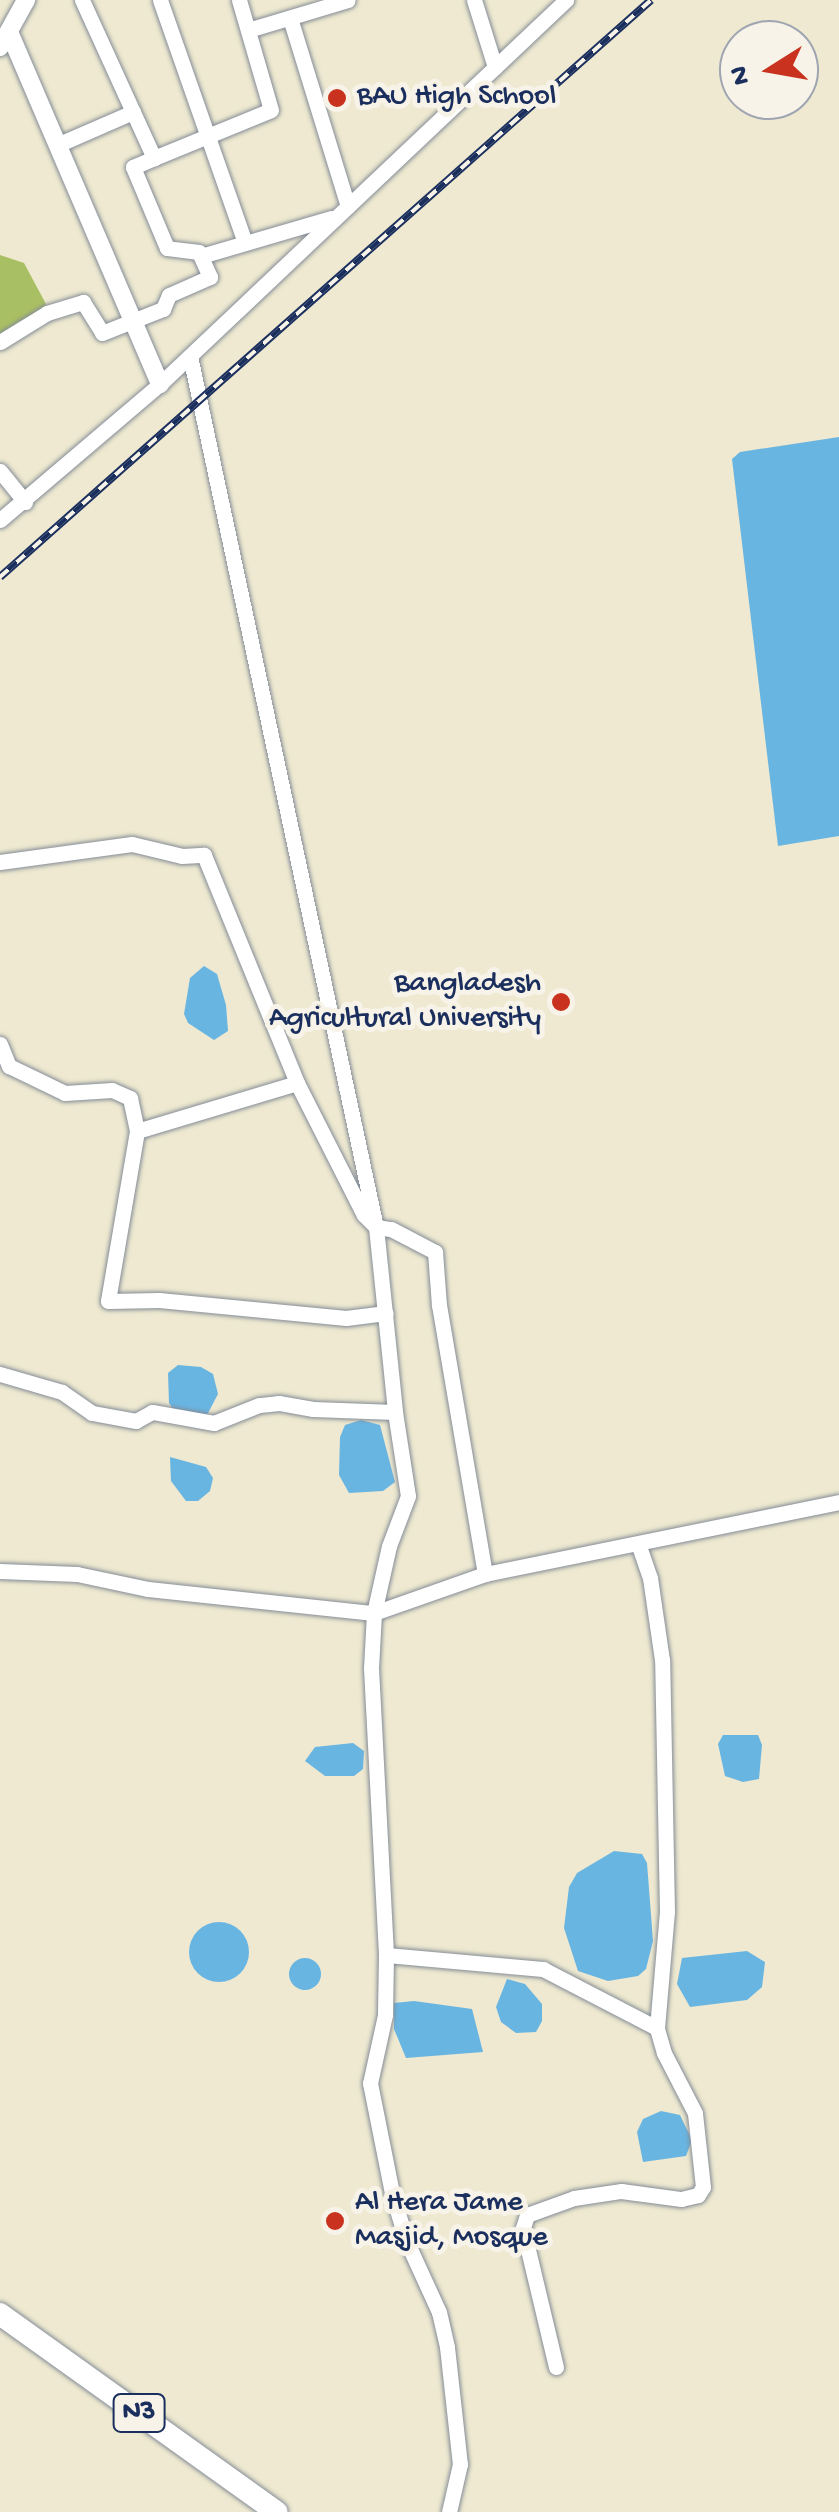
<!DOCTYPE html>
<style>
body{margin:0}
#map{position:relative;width:839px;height:2512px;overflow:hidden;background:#eee9d0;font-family:"Gochi Hand",sans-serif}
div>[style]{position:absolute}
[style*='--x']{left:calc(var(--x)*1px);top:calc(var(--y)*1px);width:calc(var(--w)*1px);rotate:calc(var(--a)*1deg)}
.green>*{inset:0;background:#a9bf63}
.water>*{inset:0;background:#69b5e2}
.round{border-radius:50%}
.roads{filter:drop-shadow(0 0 2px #848c97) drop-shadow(0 0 2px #848c97)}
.minor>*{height:15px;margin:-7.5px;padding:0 7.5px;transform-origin:7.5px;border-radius:7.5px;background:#fff}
.major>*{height:18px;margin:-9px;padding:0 9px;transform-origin:9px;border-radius:9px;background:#fff}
.highway>*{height:22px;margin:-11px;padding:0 11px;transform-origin:11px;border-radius:11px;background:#fff}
.rail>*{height:8px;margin-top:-4px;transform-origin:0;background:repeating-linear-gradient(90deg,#f7f3e8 0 11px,#1b2f5e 0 22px);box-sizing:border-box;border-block:2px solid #1b2f5e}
.dots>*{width:28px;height:28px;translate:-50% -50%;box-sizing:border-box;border:5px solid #f7f3e8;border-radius:50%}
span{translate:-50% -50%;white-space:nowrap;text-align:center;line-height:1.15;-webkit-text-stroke:10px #f7f3e8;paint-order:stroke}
.shield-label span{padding:2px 8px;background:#f7f3e8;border:2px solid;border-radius:8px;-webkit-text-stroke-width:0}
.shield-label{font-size:28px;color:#1b2f5e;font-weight:700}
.poi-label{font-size:30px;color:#1b2f5e}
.left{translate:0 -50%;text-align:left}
.right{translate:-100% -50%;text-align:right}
.north{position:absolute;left:719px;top:20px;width:100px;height:100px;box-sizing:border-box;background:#f7f3e8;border:2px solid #9fa5b1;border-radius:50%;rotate:259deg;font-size:28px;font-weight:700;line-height:40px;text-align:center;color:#1b2f5e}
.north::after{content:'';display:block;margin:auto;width:35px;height:45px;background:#c8321e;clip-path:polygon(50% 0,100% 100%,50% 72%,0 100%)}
</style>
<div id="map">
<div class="green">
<div style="clip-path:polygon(0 255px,24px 263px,46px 304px,44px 312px,0 336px)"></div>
</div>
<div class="water">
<div style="clip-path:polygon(839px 437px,839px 836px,778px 846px,732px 459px,740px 452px)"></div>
<div style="clip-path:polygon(204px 966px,217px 974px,226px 1005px,228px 1031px,214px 1040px,188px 1023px,184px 1014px,190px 978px)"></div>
<div style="clip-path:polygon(178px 1365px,201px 1367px,213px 1374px,218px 1394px,207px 1415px,173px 1409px,169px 1403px,168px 1373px)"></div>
<div style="clip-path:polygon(361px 1420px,380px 1425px,395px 1482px,383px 1491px,349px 1493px,339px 1475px,340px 1437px,345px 1425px)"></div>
<div style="clip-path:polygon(170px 1457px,206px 1467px,213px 1478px,210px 1491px,198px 1501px,186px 1501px,171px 1481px)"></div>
<div style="clip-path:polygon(723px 1735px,758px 1735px,762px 1745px,759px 1779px,743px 1782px,725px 1776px,718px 1744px)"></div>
<div style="clip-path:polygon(353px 1743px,364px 1751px,363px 1769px,354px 1776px,325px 1776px,305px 1761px,315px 1747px)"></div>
<div style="clip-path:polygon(614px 1851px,642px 1854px,647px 1863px,653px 1941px,646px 1969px,638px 1976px,608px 1981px,578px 1971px,564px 1928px,569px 1887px,577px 1873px)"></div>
<div class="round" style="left:189px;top:1922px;width:60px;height:60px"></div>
<div style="clip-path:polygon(747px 1951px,765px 1962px,762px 1987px,747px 2000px,690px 2007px,677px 1984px,682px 1958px)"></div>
<div class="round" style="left:289px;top:1958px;width:32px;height:32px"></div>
<div style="clip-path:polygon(507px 1979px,525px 1984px,542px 2004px,542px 2021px,536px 2032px,516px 2033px,501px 2022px,496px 2007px)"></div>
<div style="clip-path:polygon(414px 2001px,472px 2009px,483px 2052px,406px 2058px,394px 2029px,394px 2003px)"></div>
<div style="clip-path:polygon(661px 2111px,680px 2115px,692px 2140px,686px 2156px,643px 2162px,637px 2132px,643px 2119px)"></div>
</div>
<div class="roads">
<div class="minor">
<div style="--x:82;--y:0;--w:174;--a:65.5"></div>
<div style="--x:154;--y:158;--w:126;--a:-22.3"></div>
<div style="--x:271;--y:110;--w:115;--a:-106.2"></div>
<div style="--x:160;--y:0;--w:257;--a:70.7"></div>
<div style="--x:474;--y:0;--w:70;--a:72.6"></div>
<div style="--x:290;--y:18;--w:197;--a:72.9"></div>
<div style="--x:248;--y:30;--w:104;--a:-16.7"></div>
<div style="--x:57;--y:145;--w:83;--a:-23.5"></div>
<div style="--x:201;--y:256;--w:135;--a:-16.3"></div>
<div style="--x:0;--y:342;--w:55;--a:-31.7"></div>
<div style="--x:47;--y:313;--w:38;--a:-17"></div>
<div style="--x:83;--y:302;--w:36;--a:58"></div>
<div style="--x:102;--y:333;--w:66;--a:-21.5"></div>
<div style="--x:163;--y:309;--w:15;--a:-67"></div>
<div style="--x:169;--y:295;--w:45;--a:-23.7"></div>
<div style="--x:210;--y:277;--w:27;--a:-114"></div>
<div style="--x:199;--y:252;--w:32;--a:-173"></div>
<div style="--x:167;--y:248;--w:88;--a:-112.8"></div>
<div style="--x:133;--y:167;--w:23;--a:-23"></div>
<div style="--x:190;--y:356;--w:891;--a:77.95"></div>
<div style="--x:376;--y:1227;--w:15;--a:8"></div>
<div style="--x:391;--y:1229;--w:50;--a:27.6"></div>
<div style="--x:435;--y:1252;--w:53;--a:85.7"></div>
<div style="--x:439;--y:1305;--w:273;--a:80.3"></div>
<div style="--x:0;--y:471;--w:40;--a:51"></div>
<div style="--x:0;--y:520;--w:210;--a:-40.4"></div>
<div style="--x:160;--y:384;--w:559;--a:-43.4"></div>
<div style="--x:0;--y:862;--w:133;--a:-7.8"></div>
<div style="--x:132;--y:844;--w:51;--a:13.5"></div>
<div style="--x:182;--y:856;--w:22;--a:-3"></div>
<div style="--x:204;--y:855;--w:246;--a:67.8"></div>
<div style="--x:297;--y:1083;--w:148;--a:63.1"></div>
<div style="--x:364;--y:1215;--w:17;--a:45"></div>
<div style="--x:376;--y:1227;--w:186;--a:84.1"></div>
<div style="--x:395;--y:1412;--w:82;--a:-177.9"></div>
<div style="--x:313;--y:1409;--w:35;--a:-170"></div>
<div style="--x:279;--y:1403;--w:20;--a:174"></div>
<div style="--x:259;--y:1405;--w:48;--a:158.2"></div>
<div style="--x:214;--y:1423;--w:63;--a:-169.9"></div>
<div style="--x:152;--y:1412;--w:18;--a:151"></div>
<div style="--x:136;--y:1421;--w:45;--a:-169.7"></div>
<div style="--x:92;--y:1413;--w:37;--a:-145"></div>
<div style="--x:62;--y:1392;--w:65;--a:-163.8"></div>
<div style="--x:0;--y:1044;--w:24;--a:68"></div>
<div style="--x:9;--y:1066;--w:62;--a:25.7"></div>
<div style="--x:65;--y:1093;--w:47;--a:-3.7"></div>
<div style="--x:112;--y:1090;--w:20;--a:24"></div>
<div style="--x:130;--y:1098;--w:34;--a:78"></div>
<div style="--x:137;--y:1131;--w:167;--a:-16.7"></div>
<div style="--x:137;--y:1131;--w:172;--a:99.7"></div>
<div style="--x:108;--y:1301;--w:51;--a:-1.1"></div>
<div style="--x:159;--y:1300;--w:188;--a:5.5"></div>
<div style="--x:346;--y:1318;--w:40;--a:-7.1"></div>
<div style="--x:395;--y:1412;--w:85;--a:81.2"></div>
<div style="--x:408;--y:1496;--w:53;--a:110.8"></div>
<div style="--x:389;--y:1546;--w:69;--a:102.6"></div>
<div style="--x:374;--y:1613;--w:55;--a:93.1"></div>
<div style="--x:371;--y:1668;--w:287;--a:87"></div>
<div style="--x:386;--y:1955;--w:60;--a:91"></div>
<div style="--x:385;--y:2015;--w:70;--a:102.4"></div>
<div style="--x:370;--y:2083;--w:112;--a:78.7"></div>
<div style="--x:392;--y:2193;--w:49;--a:73.4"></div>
<div style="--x:406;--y:2240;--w:79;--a:65.4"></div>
<div style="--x:439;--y:2312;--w:36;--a:77"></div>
<div style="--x:447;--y:2347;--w:118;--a:83.7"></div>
<div style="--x:460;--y:2464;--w:49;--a:102.9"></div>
<div style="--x:0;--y:1571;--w:77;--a:2.2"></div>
<div style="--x:77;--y:1574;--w:73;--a:11.9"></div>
<div style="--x:148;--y:1589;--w:227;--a:6.1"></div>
<div style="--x:374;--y:1613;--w:118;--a:-19.4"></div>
<div style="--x:485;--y:1574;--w:361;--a:-11.5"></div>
<div style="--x:386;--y:1955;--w:158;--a:5.1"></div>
<div style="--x:543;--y:1969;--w:128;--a:27.4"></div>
<div style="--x:556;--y:2367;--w:143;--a:-103.4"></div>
<div style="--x:523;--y:2228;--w:14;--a:-73"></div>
<div style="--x:527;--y:2215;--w:50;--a:-19.9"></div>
<div style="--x:574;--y:2198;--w:48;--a:-8.5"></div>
<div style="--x:621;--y:2191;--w:61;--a:7.6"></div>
<div style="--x:681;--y:2199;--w:17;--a:-13"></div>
<div style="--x:698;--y:2195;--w:9;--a:-58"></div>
<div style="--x:703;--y:2187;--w:74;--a:-96.2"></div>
<div style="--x:695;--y:2113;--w:68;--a:-117.3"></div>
<div style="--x:664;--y:2053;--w:26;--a:-106"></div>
<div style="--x:657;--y:2028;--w:116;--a:-85.1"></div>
<div style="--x:667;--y:1912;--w:252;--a:-91.1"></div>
<div style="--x:662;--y:1660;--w:83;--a:-98.3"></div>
<div style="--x:650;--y:1578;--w:36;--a:-109"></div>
</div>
<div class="major">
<div style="--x:10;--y:34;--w:381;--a:66.8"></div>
<div style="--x:0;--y:47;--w:54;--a:-61"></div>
</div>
<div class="highway">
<div style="--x:0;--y:2314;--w:340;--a:35.6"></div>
</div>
</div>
<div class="rail">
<div style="--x:0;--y:577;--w:870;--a:-41.55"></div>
</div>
<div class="dots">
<div style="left:337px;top:98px;background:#c8321e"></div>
<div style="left:561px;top:1002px;background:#c8321e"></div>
<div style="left:335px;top:2221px;background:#c8321e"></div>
</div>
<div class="shield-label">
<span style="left:139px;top:2413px">N3</span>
</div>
<div class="poi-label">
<span class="left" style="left:357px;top:98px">BAU High School</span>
<span class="right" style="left:541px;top:1002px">Bangladesh<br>Agricultural University</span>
<span class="left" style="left:355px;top:2221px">Al Hera Jame<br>Masjid, Mosque</span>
</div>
<div class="north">N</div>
</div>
